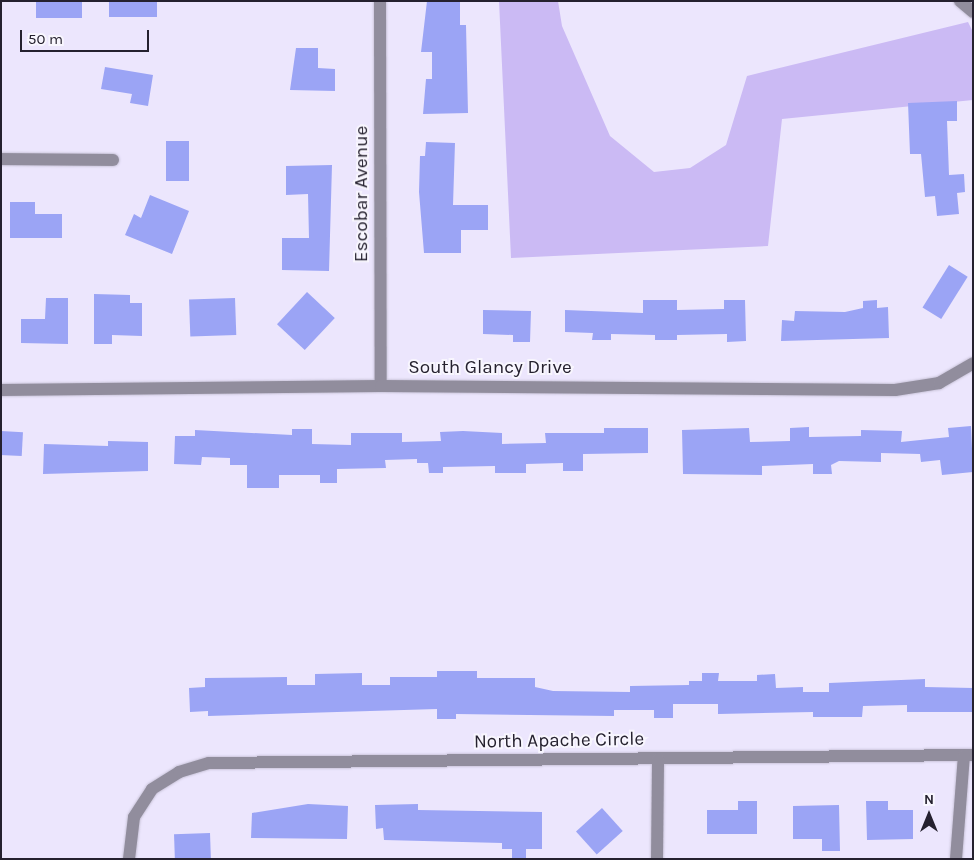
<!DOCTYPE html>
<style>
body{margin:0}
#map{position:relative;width:974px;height:860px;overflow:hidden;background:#ece6fd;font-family:Karla,sans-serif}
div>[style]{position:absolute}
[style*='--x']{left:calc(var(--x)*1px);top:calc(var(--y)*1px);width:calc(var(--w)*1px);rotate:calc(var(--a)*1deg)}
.green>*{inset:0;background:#cbbaf4}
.building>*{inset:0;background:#9ba4f5;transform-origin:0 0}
.roads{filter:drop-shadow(0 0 1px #c8c3d8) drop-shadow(0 0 1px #c8c3d8)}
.minor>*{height:12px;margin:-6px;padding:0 6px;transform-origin:6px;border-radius:6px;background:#918d9d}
span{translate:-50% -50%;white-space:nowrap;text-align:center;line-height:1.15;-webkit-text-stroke:4px #f8f6fe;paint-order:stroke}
.street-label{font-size:19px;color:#25212f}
.frame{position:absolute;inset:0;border:2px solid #25212f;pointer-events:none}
.north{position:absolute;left:904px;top:790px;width:50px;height:50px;-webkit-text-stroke:4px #f8f6fe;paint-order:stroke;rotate:0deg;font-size:14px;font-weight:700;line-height:20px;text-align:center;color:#25212f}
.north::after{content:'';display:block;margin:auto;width:18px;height:22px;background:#25212f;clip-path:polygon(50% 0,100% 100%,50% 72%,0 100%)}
.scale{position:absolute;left:20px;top:30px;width:129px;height:22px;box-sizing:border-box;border:2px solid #25212f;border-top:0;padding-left:6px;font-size:15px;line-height:18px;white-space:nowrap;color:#25212f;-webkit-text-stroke:4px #f8f6fe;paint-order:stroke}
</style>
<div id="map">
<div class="green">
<div style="clip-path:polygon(499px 1px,558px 1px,562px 26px,610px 136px,654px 172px,690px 168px,726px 145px,747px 76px,968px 22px,973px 32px,973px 100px,782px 119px,768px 246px,511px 258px)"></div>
</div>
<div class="building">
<div style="left:36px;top:1px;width:46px;height:17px"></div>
<div style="left:109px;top:1px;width:48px;height:16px"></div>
<div style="clip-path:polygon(427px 1px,460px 1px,460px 25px,466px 25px,468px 113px,423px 114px,426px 79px,432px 79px,432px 52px,421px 52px)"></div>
<div style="clip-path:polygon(296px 48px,318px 48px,318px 68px,335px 69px,335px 91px,290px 90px)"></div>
<div style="clip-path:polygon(105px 67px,153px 75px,148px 106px,130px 103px,132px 94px,101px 89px)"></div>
<div style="clip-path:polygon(957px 101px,957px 121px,947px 121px,949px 175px,964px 174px,965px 192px,957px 193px,959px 214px,937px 216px,935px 196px,925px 197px,921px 154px,910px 154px,908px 103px)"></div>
<div style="left:166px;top:141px;width:23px;height:40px"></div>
<div style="clip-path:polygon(426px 142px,455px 143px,453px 205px,488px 205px,488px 230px,461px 230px,461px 253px,424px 253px,419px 192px,420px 156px,425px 156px)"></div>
<div style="clip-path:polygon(332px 165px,329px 271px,282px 270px,282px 238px,309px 238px,308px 194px,286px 195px,286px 166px)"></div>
<div style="clip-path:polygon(150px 195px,189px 211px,172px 254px,125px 235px,134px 214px,141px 218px)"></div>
<div style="clip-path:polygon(10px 202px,35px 202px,35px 214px,62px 214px,62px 238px,10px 238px)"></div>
<div style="left:949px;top:265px;width:22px;height:50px;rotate:32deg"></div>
<div style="left:307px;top:292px;width:38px;height:44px;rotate:43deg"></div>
<div style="clip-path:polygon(94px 294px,130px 295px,130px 303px,142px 303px,142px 336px,112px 335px,112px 344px,94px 344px)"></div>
<div style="clip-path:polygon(46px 298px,68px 298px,68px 344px,21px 343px,21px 319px,45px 319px)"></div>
<div style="left:235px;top:298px;width:37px;height:46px;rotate:88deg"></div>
<div style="clip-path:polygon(643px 300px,677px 300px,677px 310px,724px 309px,724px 300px,745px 300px,746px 341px,727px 342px,727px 334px,677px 335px,677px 340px,655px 340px,655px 335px,611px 334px,611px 340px,592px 340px,593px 333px,565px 332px,565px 310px,643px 313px)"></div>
<div style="clip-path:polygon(877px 300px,877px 308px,888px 307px,889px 338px,781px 341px,782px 320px,794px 321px,795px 311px,845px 312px,863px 308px,863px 301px)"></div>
<div style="clip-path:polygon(483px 310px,531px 311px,530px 342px,513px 342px,513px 335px,483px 334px)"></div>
<div style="clip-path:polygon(971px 426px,973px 472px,942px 475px,940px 460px,921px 462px,920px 454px,881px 453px,881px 462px,839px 461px,831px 465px,832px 474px,813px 474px,813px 464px,762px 466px,762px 475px,683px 474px,682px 430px,749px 428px,750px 442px,790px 441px,790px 428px,809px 427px,809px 437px,861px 436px,861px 430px,902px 431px,901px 442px,949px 437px,948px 428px)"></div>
<div style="clip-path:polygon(604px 428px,648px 428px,648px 453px,583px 454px,583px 471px,563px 471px,563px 463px,526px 464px,526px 473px,495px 473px,495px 466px,443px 467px,443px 473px,429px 473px,428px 463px,417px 463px,417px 459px,385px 460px,386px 468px,337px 469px,337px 483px,320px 483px,320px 475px,279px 475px,279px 488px,247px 488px,247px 465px,230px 465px,230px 458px,202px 457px,201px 465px,174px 464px,175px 436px,195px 436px,195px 430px,292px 435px,292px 429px,312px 429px,312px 444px,351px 445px,351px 433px,402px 433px,402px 442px,441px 441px,440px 432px,463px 431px,502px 433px,502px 444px,546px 443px,545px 433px,604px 433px)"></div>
<div style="left:1px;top:431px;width:22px;height:24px;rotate:3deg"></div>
<div style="clip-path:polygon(108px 441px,148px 442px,148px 471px,43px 474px,44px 444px,108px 446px)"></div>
<div style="clip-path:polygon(437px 671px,477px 671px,477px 678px,535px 678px,535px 687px,553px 691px,630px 692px,630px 686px,689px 685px,689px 681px,702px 681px,702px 673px,719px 673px,718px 681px,757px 681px,757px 675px,775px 674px,776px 688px,803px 687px,803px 692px,829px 692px,829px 683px,925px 679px,925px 687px,973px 688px,973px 712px,907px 712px,907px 705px,863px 706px,862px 717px,813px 717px,813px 712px,718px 714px,718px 704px,673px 704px,673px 718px,654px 718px,654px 710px,614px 710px,614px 716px,456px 714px,456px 719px,437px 719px,437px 709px,208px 716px,208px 711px,190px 712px,189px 688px,205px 687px,205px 678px,287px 677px,287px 685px,315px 685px,315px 674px,362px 673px,362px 685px,390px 685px,390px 677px,437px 677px)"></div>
<div style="clip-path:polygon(738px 801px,757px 801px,757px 834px,707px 834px,707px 810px,738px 810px)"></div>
<div style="clip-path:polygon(866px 801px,888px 801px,888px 810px,913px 810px,913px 839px,867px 840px)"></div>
<div style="clip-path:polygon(308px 804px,348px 806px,347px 839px,251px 838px,252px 813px)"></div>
<div style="clip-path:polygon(418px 804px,418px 810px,542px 812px,542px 849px,526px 849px,526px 859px,512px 858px,512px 849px,502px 849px,502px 843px,384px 840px,383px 828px,376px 829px,375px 805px)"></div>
<div style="clip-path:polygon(839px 805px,840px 851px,822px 851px,822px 839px,793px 839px,793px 806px)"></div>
<div style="left:602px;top:808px;width:31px;height:35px;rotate:48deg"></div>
<div style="left:210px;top:833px;width:26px;height:36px;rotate:88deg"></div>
</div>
<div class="roads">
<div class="minor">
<div style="--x:380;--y:1;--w:385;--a:89.9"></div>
<div style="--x:960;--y:1;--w:17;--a:40"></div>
<div style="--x:1;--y:159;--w:112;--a:0.5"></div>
<div style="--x:1;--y:390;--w:380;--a:-0.6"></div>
<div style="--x:381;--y:386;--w:514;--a:0.45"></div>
<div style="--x:895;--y:390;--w:45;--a:-9"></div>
<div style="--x:939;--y:383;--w:39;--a:-30"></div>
<div style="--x:129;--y:859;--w:42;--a:-83.2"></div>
<div style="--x:134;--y:817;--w:33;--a:-57"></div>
<div style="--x:152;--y:789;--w:32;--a:-32"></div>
<div style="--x:179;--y:772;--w:31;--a:-17"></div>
<div style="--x:209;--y:763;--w:764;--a:-0.6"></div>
<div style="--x:657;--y:859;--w:100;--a:-89.4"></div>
<div style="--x:956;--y:859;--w:104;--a:-85.6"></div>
</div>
</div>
<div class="street-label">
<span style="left:362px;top:194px;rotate:-90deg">Escobar Avenue</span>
<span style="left:490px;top:368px">South Glancy Drive</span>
<span style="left:559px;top:741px;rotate:-1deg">North Apache Circle</span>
</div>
<div class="frame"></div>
<div class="north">N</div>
<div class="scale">50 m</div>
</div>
